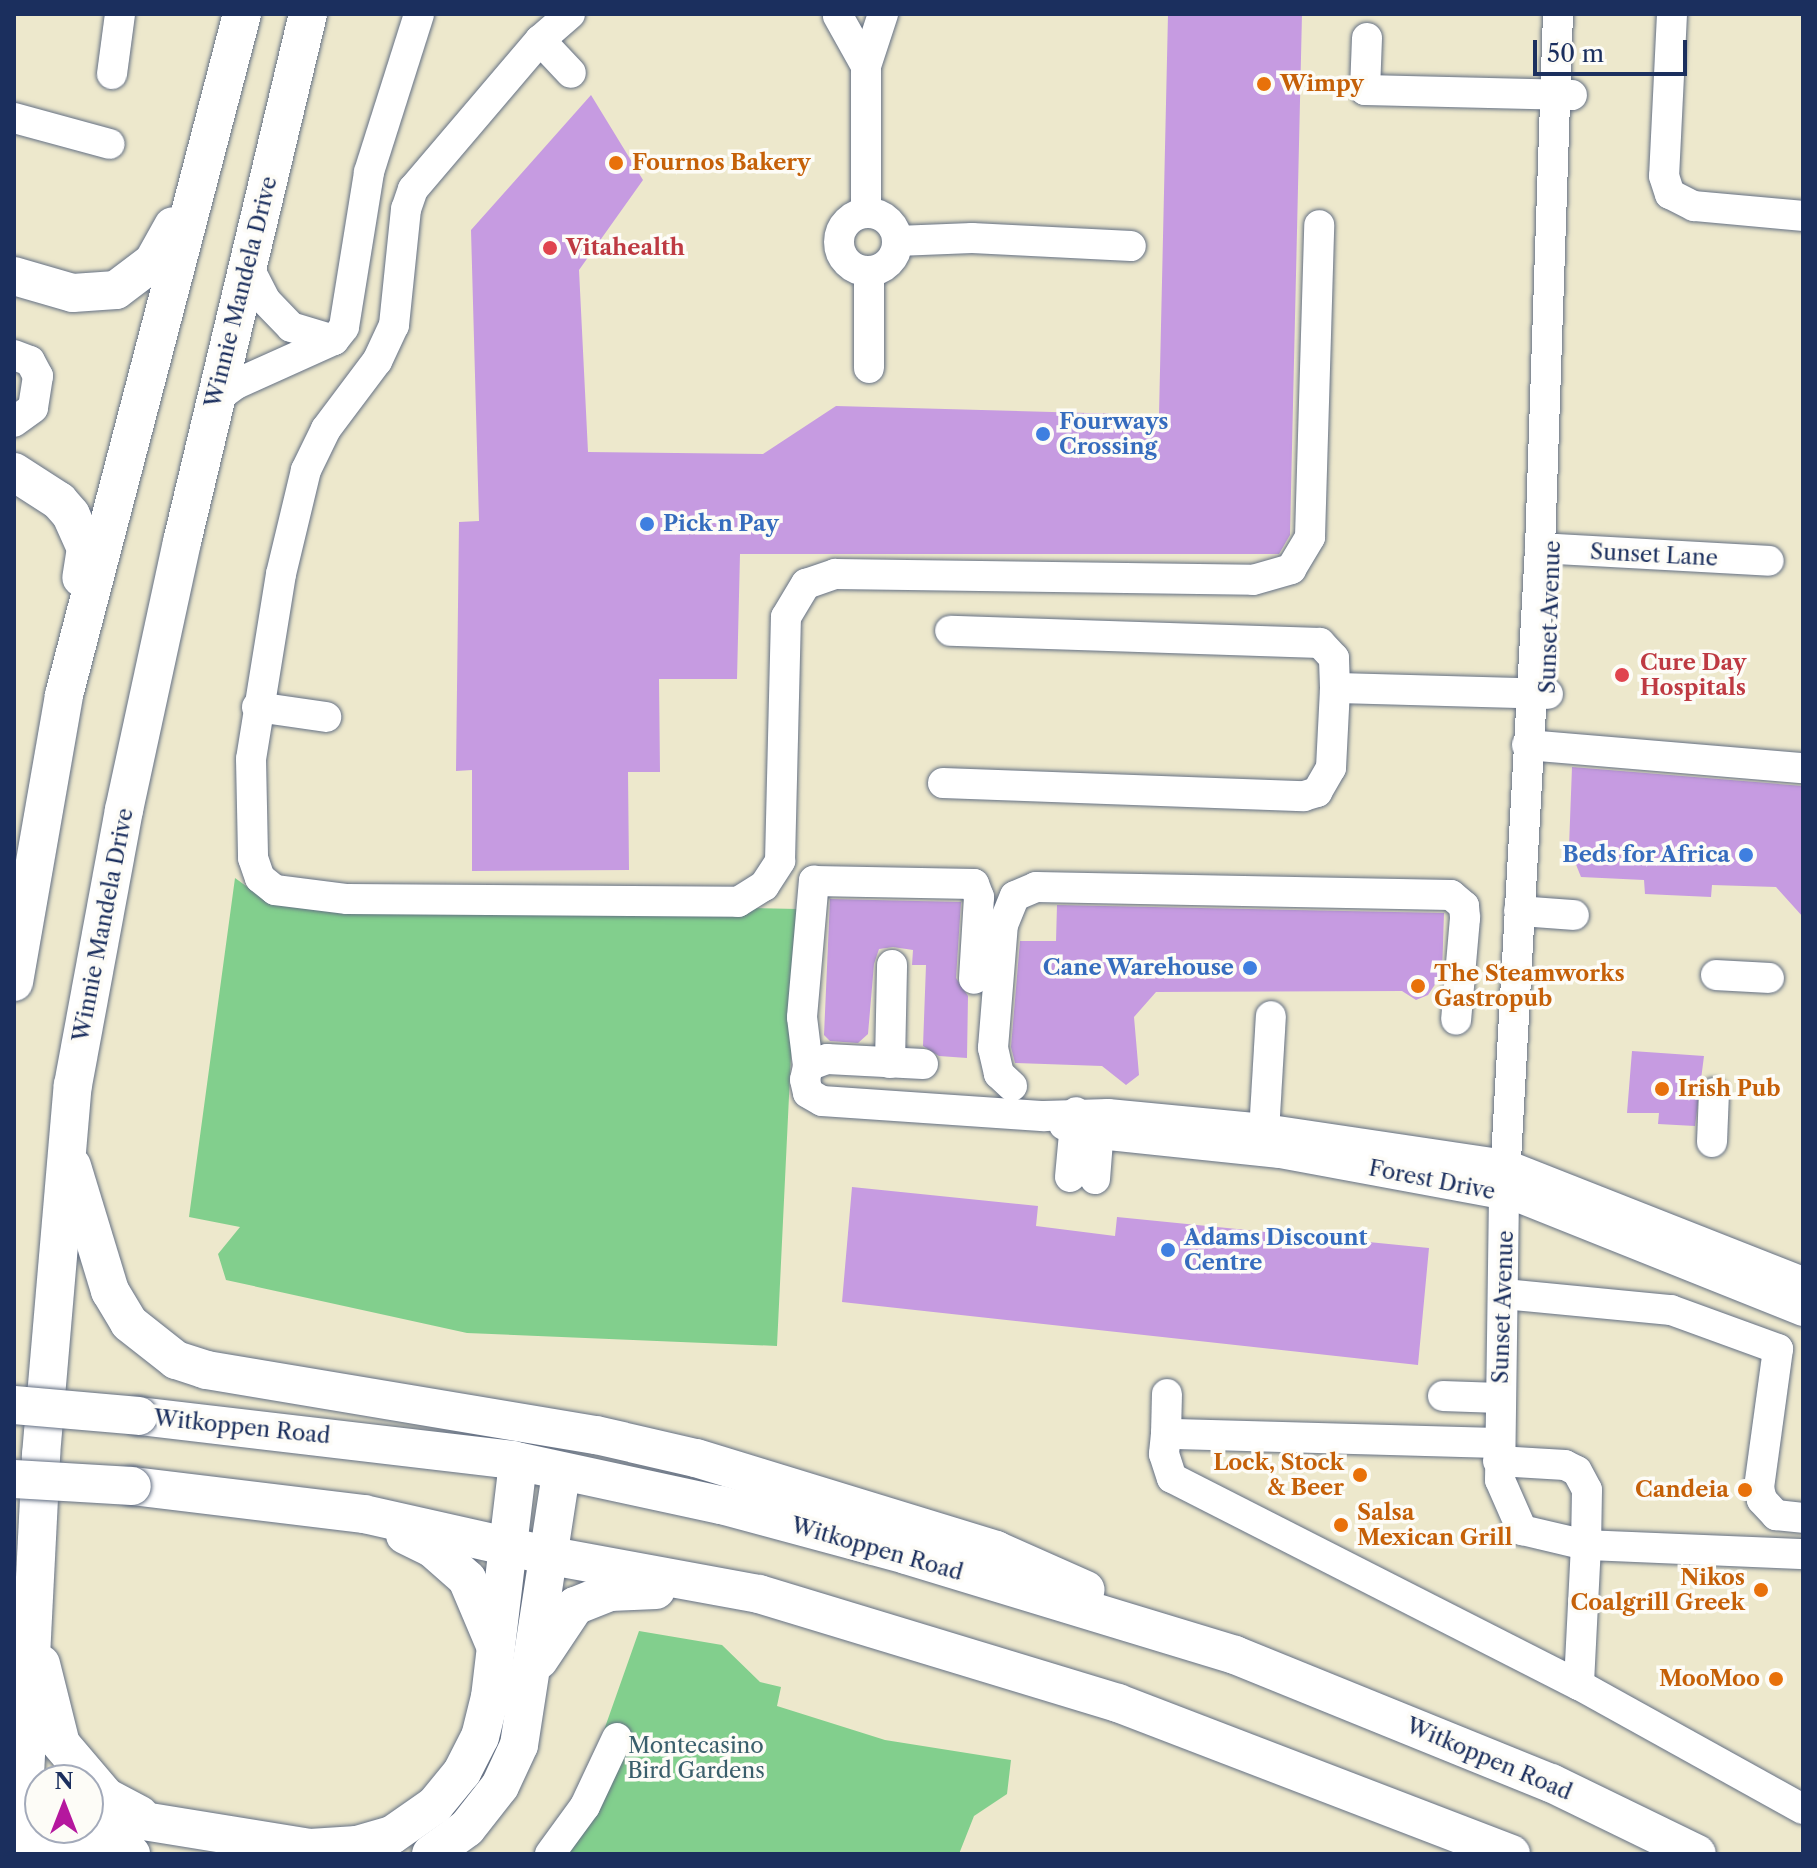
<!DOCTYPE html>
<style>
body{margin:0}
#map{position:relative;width:1817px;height:1868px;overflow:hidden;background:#ede8cc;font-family:"Libre Caslon Text",serif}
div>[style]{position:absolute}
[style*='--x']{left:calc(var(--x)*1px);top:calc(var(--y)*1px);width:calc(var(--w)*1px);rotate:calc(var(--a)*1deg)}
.green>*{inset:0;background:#82cf8d}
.building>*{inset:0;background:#c69be1}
.roads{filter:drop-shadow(0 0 2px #647084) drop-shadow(0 0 2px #647084)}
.minor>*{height:30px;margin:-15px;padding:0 15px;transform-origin:15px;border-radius:15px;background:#fff}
.minor>.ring{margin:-15px;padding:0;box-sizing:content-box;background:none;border:30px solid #fff;border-radius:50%}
.major>*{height:38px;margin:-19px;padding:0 19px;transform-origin:19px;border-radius:19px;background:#fff}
.bridges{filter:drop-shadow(0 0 2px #647084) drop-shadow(0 0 2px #647084)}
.major-bridge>*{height:38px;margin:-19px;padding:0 19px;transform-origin:19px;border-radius:19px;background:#fff}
.dots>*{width:22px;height:22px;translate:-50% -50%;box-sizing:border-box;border:4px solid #fdfcf7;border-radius:50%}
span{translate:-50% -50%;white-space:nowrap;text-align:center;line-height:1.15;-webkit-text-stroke:7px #fdfcf7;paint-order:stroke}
.food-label{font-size:22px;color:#c56008;font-weight:700}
.left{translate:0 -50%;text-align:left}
.right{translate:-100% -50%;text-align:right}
.health-label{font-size:22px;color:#be3a42;font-weight:700}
.street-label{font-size:22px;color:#1b2f5e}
.shop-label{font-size:22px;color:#366cbe;font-weight:700}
.park-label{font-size:22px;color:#3a5f6c}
.frame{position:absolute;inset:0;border:16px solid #1b2f5e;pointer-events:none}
.north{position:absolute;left:24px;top:1764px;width:80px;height:80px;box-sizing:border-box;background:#fdfcf7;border:2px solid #a3aaba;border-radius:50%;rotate:0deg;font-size:22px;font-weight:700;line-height:32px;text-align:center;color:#1b2f5e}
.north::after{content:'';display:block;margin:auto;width:28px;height:36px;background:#b5179e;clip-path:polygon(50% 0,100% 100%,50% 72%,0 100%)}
.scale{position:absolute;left:1533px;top:40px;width:154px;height:36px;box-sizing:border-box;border:4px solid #1b2f5e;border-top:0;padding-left:10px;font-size:24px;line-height:28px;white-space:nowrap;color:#1b2f5e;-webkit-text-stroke:6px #fdfcf7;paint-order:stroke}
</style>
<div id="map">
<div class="green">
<div style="clip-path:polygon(235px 878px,261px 897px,798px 909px,777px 1346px,467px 1333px,226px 1280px,218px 1254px,240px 1227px,189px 1217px)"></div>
<div style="clip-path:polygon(639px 1631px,722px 1645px,760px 1682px,781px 1687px,777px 1706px,885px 1740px,1011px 1760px,1007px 1794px,974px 1816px,959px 1854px,540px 1854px,591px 1767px)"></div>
</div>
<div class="building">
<div style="clip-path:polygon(1168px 14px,1302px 14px,1290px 535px,1279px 554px,740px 554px,737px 679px,659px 679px,660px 772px,628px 772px,629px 870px,472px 871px,472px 770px,456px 771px,459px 522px,479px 521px,471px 230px,591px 95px,643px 180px,579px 270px,588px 452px,763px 454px,836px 406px,1159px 415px)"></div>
<div style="clip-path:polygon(1572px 767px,1803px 786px,1803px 917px,1776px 887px,1712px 885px,1711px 897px,1645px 894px,1644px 880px,1581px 877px,1569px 847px)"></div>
<div style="clip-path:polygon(830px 899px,961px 902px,956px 978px,968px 996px,967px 1058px,939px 1056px,923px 1046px,926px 965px,912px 965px,913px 950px,893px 947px,879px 949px,874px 964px,868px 1034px,858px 1043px,830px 1041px,824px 1035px)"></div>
<div style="clip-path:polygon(1057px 905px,1444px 913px,1442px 974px,1428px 995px,1416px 1000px,1402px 991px,1156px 992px,1134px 1017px,1139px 1075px,1126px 1085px,1102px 1066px,1015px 1063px,1011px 1047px,1020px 941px,1056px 941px)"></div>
<div style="clip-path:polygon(1632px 1051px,1704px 1056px,1695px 1126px,1658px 1124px,1659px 1113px,1627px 1113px)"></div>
<div style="clip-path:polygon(852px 1187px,1038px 1206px,1036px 1226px,1115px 1236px,1117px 1217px,1429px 1248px,1418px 1365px,842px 1302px)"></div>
</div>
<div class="roads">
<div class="minor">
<div style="--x:570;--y:14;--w:40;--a:139"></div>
<div style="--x:540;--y:40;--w:196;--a:130.4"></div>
<div style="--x:413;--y:189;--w:21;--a:109"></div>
<div style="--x:406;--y:209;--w:117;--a:95.9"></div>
<div style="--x:394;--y:325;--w:40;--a:115"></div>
<div style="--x:377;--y:361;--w:85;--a:126.9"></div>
<div style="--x:326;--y:429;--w:46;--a:116"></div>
<div style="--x:306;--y:470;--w:107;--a:103.5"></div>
<div style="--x:281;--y:574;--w:187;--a:99.2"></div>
<div style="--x:251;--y:759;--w:99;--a:88.8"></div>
<div style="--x:253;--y:858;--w:21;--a:71"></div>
<div style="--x:260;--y:878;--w:19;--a:39"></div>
<div style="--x:275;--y:890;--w:73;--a:7.1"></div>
<div style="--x:347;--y:899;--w:391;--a:0.4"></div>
<div style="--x:738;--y:902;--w:31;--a:-32"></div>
<div style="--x:764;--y:886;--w:30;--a:-57"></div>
<div style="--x:780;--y:861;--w:244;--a:-88.6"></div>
<div style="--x:786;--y:617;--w:39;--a:-59"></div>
<div style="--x:806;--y:584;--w:31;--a:-19"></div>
<div style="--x:835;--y:574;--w:418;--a:0.8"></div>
<div style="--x:1253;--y:580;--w:40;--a:-16"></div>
<div style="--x:1291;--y:569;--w:37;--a:-59"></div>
<div style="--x:1310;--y:537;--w:312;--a:-88.3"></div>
<div style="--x:1558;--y:14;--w:534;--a:91.93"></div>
<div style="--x:1540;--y:548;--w:648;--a:93.18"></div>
<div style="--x:1504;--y:1195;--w:285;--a:90.8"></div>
<div style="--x:1500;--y:1480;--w:55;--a:66.3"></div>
<div style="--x:1522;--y:1530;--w:66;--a:13.2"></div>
<div style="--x:1586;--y:1545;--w:140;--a:92.9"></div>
<div style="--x:1579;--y:1685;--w:256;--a:29"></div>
<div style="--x:1672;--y:14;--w:162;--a:92.8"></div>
<div style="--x:1664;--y:176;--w:19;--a:72"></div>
<div style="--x:1670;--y:194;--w:27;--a:27"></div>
<div style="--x:1694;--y:206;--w:109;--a:5.2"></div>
<div style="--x:838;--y:16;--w:57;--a:60.8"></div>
<div style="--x:1367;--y:38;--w:52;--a:92.2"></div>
<div style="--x:1365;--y:90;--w:207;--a:1.4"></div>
<div style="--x:540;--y:40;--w:45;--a:46.8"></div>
<div style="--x:112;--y:74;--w:61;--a:-82.4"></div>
<div style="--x:14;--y:118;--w:99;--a:15.2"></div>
<div style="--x:866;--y:213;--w:147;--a:-90"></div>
<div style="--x:866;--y:66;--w:55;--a:-71.9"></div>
<div class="ring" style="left:839px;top:213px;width:28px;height:28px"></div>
<div style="--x:897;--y:241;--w:75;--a:-2.3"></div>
<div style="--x:972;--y:238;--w:159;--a:2.9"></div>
<div style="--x:249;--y:268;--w:36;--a:63"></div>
<div style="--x:265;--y:300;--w:37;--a:46"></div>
<div style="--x:291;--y:327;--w:45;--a:16.8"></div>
<div style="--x:14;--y:355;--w:17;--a:21"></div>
<div style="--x:30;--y:361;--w:17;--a:62"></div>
<div style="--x:38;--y:376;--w:32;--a:99"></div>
<div style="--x:33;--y:408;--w:24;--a:144"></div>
<div style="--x:869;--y:368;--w:97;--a:-90"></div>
<div style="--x:214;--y:400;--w:27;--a:-36"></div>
<div style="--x:236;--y:384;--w:107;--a:-24.2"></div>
<div style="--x:334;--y:340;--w:16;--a:-52"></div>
<div style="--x:344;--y:327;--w:157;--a:-80.8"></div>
<div style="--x:369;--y:172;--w:166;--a:-72.4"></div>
<div style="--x:1540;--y:548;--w:229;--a:3.2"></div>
<div style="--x:1335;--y:688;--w:213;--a:1.6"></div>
<div style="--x:257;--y:707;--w:70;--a:8.2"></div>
<div style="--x:1527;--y:745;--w:277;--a:4.8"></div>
<div style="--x:943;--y:783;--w:361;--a:2.1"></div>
<div style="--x:1304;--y:796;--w:14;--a:-17"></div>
<div style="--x:1317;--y:792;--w:28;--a:-60"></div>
<div style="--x:1331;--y:768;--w:80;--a:-87.1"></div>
<div style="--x:1335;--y:688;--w:30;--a:-92"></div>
<div style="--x:1334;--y:658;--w:21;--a:-133"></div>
<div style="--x:1320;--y:643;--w:370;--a:-178.1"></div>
<div style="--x:1519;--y:911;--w:55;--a:4.2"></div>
<div style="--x:1716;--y:975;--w:53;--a:3.2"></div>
<div style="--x:890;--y:1063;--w:98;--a:-88.8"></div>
<div style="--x:923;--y:1064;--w:96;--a:-177"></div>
<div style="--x:827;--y:1059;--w:20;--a:160"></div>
<div style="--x:808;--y:1066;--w:14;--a:102"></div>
<div style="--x:805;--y:1080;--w:13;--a:77"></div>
<div style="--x:808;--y:1093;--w:16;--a:30"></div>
<div style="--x:822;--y:1101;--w:223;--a:3.9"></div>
<div style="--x:1044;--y:1116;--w:64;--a:-1.8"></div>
<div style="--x:1108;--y:1114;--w:157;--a:5.5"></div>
<div style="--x:1264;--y:1129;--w:245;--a:8.5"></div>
<div style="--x:1506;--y:1165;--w:319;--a:21.5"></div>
<div style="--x:808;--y:1066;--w:49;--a:-97"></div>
<div style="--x:802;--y:1017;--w:137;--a:-85"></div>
<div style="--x:814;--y:881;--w:160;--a:1.1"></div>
<div style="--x:974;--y:884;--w:14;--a:69"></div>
<div style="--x:979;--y:897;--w:82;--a:93.5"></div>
<div style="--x:1012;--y:1086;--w:18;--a:-137"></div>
<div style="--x:999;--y:1074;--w:27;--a:-103"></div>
<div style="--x:993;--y:1048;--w:123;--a:-85.4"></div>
<div style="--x:1003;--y:925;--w:31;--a:-68"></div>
<div style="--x:1015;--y:896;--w:23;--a:-23"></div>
<div style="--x:1036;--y:887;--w:415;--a:1.1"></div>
<div style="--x:1451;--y:895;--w:17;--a:40"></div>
<div style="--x:1464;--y:906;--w:12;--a:85"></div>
<div style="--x:1465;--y:918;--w:102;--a:95"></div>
<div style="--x:1064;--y:1125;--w:36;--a:14"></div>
<div style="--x:1099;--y:1134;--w:182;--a:6"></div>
<div style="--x:1280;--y:1153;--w:242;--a:10.5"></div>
<div style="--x:1518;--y:1197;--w:307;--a:21.8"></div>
<div style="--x:1712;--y:1142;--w:49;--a:-87.7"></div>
<div style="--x:1263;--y:1149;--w:133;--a:-86.6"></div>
<div style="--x:1070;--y:1177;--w:65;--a:-84.7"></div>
<div style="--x:1095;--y:1179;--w:63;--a:-85.5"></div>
<div style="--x:1504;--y:1294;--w:168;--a:5.5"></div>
<div style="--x:1671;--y:1310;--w:114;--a:20"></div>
<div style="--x:1778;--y:1349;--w:140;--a:97.8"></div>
<div style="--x:1759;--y:1488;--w:12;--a:76"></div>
<div style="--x:1762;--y:1500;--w:21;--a:47"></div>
<div style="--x:1776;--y:1515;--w:27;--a:6"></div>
<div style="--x:1443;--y:1396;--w:56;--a:2"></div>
<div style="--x:1166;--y:1434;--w:40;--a:-88.6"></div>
<div style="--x:1497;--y:1443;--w:331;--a:-178.4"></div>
<div style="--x:1166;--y:1434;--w:20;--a:96"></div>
<div style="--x:1164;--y:1454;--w:25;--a:72"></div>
<div style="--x:1172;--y:1478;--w:457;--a:27"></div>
<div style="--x:1498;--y:1461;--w:67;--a:3.4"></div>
<div style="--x:1565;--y:1465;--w:13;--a:27"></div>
<div style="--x:1577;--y:1471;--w:21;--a:62"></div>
<div style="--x:1587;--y:1490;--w:55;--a:91"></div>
<div style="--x:1586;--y:1545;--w:217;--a:2.4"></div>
<div style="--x:550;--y:1854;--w:59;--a:-53.9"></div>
<div style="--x:585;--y:1806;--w:75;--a:-64.8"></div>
</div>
<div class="major">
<div style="--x:14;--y:276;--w:61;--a:16.1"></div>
<div style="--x:73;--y:293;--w:43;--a:-4"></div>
<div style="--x:116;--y:290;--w:46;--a:-37.1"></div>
<div style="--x:153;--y:262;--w:41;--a:-60.9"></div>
<div style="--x:14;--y:472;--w:54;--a:32.8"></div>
<div style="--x:59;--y:501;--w:18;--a:49"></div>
<div style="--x:71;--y:515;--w:36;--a:66"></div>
<div style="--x:86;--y:548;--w:30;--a:99"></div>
<div style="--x:14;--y:982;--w:291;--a:-80.1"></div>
<div style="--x:64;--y:695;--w:704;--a:-75.35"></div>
<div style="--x:72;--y:1166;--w:131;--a:73.1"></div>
<div style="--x:110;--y:1291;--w:37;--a:59"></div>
<div style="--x:129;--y:1323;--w:60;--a:38.2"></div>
<div style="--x:176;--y:1360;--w:32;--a:18"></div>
<div style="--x:206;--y:1370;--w:395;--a:9.5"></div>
<div style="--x:596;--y:1435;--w:103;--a:13"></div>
<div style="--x:696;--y:1458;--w:314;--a:17"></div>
<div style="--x:996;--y:1550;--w:98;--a:24"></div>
<div style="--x:139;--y:1416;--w:376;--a:6.7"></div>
<div style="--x:512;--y:1460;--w:214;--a:12.2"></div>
<div style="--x:721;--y:1505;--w:192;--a:15.1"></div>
<div style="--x:906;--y:1555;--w:344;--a:16.9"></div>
<div style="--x:1235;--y:1655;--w:341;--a:22.1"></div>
<div style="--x:1551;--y:1783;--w:162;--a:25.9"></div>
<div style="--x:132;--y:1486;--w:234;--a:6.9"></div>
<div style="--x:364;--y:1514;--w:187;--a:12.7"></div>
<div style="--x:546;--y:1555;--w:217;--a:10.4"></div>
<div style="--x:759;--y:1594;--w:375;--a:16.9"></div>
<div style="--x:1118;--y:1703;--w:421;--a:21"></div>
<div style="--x:405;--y:1535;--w:30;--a:26"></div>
<div style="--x:432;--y:1548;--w:47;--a:41.5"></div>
<div style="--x:467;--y:1579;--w:69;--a:67.1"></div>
<div style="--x:539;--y:1660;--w:65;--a:-56.3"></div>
<div style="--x:575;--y:1606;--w:38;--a:-22"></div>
<div style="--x:610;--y:1592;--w:46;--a:-2.5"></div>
<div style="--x:41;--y:1664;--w:82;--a:76"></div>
<div style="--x:61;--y:1744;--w:70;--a:49.7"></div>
<div style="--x:106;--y:1797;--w:38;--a:28"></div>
<div style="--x:88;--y:1812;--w:225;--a:9.2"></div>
<div style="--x:310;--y:1848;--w:47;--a:-3.7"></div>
<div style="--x:357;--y:1845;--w:36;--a:-16"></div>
<div style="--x:392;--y:1835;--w:52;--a:-34.9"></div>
<div style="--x:435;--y:1805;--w:43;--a:-50.7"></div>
<div style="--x:462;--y:1772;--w:39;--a:-63"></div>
<div style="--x:480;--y:1737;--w:41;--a:-76"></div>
<div style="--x:490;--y:1697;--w:237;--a:-83.2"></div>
<div style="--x:14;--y:1833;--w:119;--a:10.2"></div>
<div style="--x:21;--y:1854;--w:400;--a:-87.1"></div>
<div style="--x:41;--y:1455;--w:371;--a:-85.1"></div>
<div style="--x:73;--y:1085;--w:280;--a:-79.5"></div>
<div style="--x:124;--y:810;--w:274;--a:-77.8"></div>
<div style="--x:182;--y:542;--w:543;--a:-76.58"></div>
<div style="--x:431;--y:1854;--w:44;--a:-35.8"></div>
<div style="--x:467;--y:1828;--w:53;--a:-51.8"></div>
<div style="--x:500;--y:1786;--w:45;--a:-65.1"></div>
<div style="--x:519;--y:1745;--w:275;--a:-81.2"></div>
</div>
</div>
<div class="bridges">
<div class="major-bridge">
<div style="--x:14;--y:1405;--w:125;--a:5"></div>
<div style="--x:14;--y:1479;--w:118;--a:3.4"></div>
</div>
</div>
<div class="dots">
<div style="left:1264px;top:84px;background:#e8710a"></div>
<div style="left:616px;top:163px;background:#e8710a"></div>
<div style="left:550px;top:248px;background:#e0444e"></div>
<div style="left:1043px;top:434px;background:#3f7fe0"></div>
<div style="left:647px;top:524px;background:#3f7fe0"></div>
<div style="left:1622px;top:675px;background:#e0444e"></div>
<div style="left:1746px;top:855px;background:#3f7fe0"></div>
<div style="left:1250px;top:968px;background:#3f7fe0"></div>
<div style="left:1418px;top:986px;background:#e8710a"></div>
<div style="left:1662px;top:1089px;background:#e8710a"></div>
<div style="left:1168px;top:1250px;background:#3f7fe0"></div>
<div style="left:1360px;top:1475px;background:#e8710a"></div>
<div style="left:1745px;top:1490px;background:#e8710a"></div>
<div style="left:1341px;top:1525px;background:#e8710a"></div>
<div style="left:1761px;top:1590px;background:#e8710a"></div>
<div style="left:1776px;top:1679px;background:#e8710a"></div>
</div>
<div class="food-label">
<span class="left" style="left:1280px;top:84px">Wimpy</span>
<span class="left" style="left:632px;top:163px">Fournos Bakery</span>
<span class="left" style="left:1434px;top:986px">The Steamworks<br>Gastropub</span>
<span class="left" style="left:1678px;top:1089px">Irish Pub</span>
<span class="right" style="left:1344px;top:1475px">Lock, Stock<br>&amp; Beer</span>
<span class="right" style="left:1729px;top:1490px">Candeia</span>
<span class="left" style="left:1357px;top:1525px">Salsa<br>Mexican Grill</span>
<span class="right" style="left:1745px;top:1590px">Nikos<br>Coalgrill Greek</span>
<span class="right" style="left:1760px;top:1679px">MooMoo</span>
</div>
<div class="health-label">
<span class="left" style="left:566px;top:248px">Vitahealth</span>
<span class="left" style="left:1640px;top:675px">Cure Day<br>Hospitals</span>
</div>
<div class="street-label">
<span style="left:241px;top:292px;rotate:-76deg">Winnie Mandela Drive</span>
<span style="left:1654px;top:555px;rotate:3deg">Sunset Lane</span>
<span style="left:1550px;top:617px;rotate:-88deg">Sunset Avenue</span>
<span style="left:103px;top:925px;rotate:-79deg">Winnie Mandela Drive</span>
<span style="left:1432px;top:1180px;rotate:11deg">Forest Drive</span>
<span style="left:1503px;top:1307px;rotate:-88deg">Sunset Avenue</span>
<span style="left:242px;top:1427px;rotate:6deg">Witkoppen Road</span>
<span style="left:877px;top:1549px;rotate:16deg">Witkoppen Road</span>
<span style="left:1489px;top:1759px;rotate:23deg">Witkoppen Road</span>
</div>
<div class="shop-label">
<span class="left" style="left:1059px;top:434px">Fourways<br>Crossing</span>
<span class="left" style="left:663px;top:524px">Pick n Pay</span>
<span class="right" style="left:1730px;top:855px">Beds for Africa</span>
<span class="right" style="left:1234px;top:968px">Cane Warehouse</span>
<span class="left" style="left:1184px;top:1250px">Adams Discount<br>Centre</span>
</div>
<div class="park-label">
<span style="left:696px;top:1758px">Montecasino<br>Bird Gardens</span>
</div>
<div class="frame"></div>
<div class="north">N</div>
<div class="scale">50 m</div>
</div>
